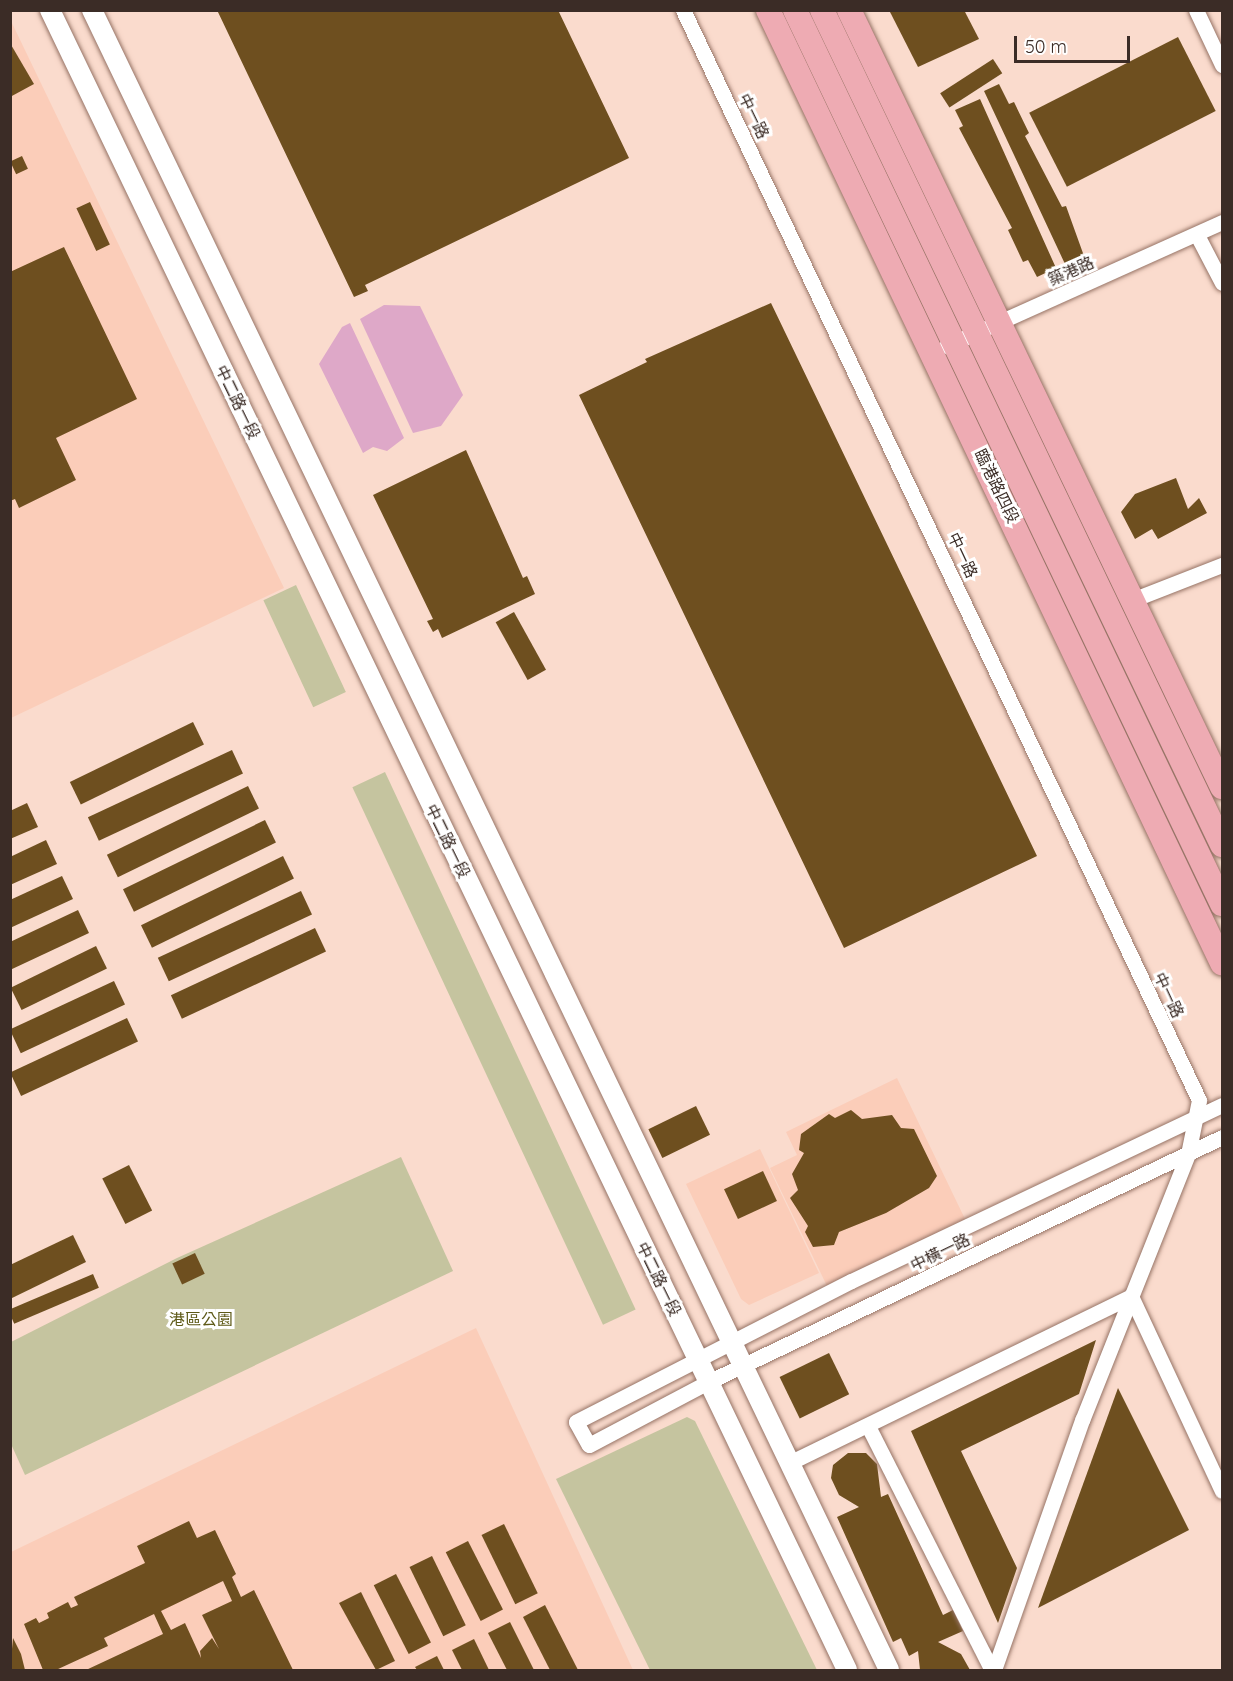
<!DOCTYPE html>
<meta charset="utf-8">
<style>
body{margin:0}
#map{position:relative;width:1233px;height:1681px;overflow:hidden;background:#fadbcd;font-family:Quicksand,"Noto Sans TC",sans-serif}
div>[style]{position:absolute}
[style*='--x']{left:calc(var(--x)*1px);top:calc(var(--y)*1px);width:calc(var(--w)*1px);rotate:calc(var(--a)*1deg)}
.built>*{inset:0;background:#fbcdb9}
.green>*{inset:0;background:#c5c49f;transform-origin:0 0}
.water>*{inset:0;background:#dea8c8}
.building>*{inset:0;background:#6e4f1f;transform-origin:0 0}
.roads{filter:drop-shadow(0 0 2px #967365) drop-shadow(0 0 2px #967365)}
.minor>*{height:15px;margin:-7.5px;padding:0 7.5px;transform-origin:7.5px;border-radius:7.5px;background:#fff}
.tertiary>*{height:20px;margin:-10px;padding:0 10px;transform-origin:10px;border-radius:10px;background:#fff}
.primary>*{height:24px;margin:-12px;padding:0 12px;transform-origin:12px;border-radius:12px;background:#eeabb3}
span{translate:-50% -50%;white-space:nowrap;text-align:center;line-height:1.15;-webkit-text-stroke:6px #fff;paint-order:stroke}
.street-label{font-size:16px;color:#3b2c26}
.park-label{font-size:16px;color:#5e5a18}
.frame{position:absolute;inset:0;border:12px solid #3b2c26;pointer-events:none}
.scale{position:absolute;left:1014px;top:36px;width:116px;height:27px;box-sizing:border-box;border:3px solid #3b2c26;border-top:0;padding-left:8px;font-size:18px;line-height:21px;white-space:nowrap;color:#3b2c26;-webkit-text-stroke:4px #fff;paint-order:stroke}
</style>
<div id="map">
<div class="built">
<div style="clip-path:polygon(10px 19px,284px 588px,11px 718px,10px 718px)"></div>
<div style="clip-path:polygon(897px 1078px,965px 1219px,827px 1286px,770px 1168px,797px 1155px,786px 1132px)"></div>
<div style="clip-path:polygon(760px 1149px,819px 1273px,749px 1305px,741px 1299px,686px 1184px)"></div>
<div style="clip-path:polygon(476px 1328px,633px 1670px,11px 1670px,11px 1552px)"></div>
</div>
<div class="green">
<div style="left:296px;top:585px;width:118px;height:36px;rotate:65deg"></div>
<div style="left:385px;top:772px;width:593px;height:36px;rotate:65deg"></div>
<div style="clip-path:polygon(401px 1157px,453px 1271px,25px 1475px,11px 1444px,11px 1342px,177px 1258px)"></div>
<div style="clip-path:polygon(687px 1417px,695px 1421px,817px 1670px,650px 1670px,556px 1479px)"></div>
</div>
<div class="water">
<div style="clip-path:polygon(384px 305px,420px 306px,463px 395px,441px 426px,413px 433px,360px 319px)"></div>
<div style="clip-path:polygon(350px 323px,404px 438px,387px 451px,373px 447px,363px 453px,319px 364px,342px 327px)"></div>
</div>
<div class="building">
<div style="clip-path:polygon(217px 10px,558px 10px,629px 158px,365px 285px,368px 291px,354px 297px)"></div>
<div style="clip-path:polygon(889px 10px,964px 10px,979px 39px,918px 67px)"></div>
<div style="left:1178px;top:37px;width:83px;height:167px;rotate:63deg"></div>
<div style="clip-path:polygon(10px 43px,34px 84px,10px 97px)"></div>
<div style="left:993px;top:59px;width:17px;height:63px;rotate:57deg"></div>
<div style="clip-path:polygon(999px 84px,1009px 104px,1014px 102px,1029px 133px,1025px 136px,1062px 207px,1066px 206px,1084px 256px,1065px 264px,984px 91px)"></div>
<div style="clip-path:polygon(980px 99px,1056px 268px,1037px 277px,1028px 260px,1023px 262px,1008px 230px,1012px 228px,959px 128px,963px 126px,955px 110px)"></div>
<div style="left:22px;top:156px;width:14px;height:13px;rotate:65deg"></div>
<div style="left:90px;top:202px;width:47px;height:15px;rotate:65deg"></div>
<div style="clip-path:polygon(64px 247px,137px 399px,56px 438px,76px 480px,19px 508px,15px 499px,10px 501px,10px 272px)"></div>
<div style="clip-path:polygon(771px 303px,1037px 856px,844px 948px,579px 395px,647px 362px,645px 359px)"></div>
<div style="clip-path:polygon(466px 450px,523px 578px,527px 576px,535px 594px,442px 638px,438px 629px,433px 632px,427px 621px,433px 619px,373px 495px)"></div>
<div style="clip-path:polygon(1176px 478px,1188px 509px,1199px 498px,1207px 513px,1158px 539px,1152px 529px,1135px 539px,1121px 512px,1135px 494px)"></div>
<div style="left:514px;top:612px;width:66px;height:21px;rotate:61deg"></div>
<div style="left:193px;top:722px;width:25px;height:137px;rotate:64deg"></div>
<div style="left:232px;top:750px;width:26px;height:159px;rotate:65deg"></div>
<div style="left:248px;top:786px;width:25px;height:157px;rotate:64deg"></div>
<div style="clip-path:polygon(27px 803px,38px 827px,10px 839px,10px 811px)"></div>
<div style="left:265px;top:820px;width:25px;height:158px;rotate:64deg"></div>
<div style="clip-path:polygon(46px 840px,57px 864px,10px 885px,10px 857px)"></div>
<div style="left:283px;top:856px;width:25px;height:158px;rotate:64deg"></div>
<div style="clip-path:polygon(62px 876px,73px 899px,10px 928px,10px 900px)"></div>
<div style="left:301px;top:891px;width:26px;height:158px;rotate:65deg"></div>
<div style="clip-path:polygon(78px 910px,89px 933px,10px 970px,10px 942px)"></div>
<div style="left:315px;top:928px;width:26px;height:159px;rotate:65deg"></div>
<div style="left:96px;top:946px;width:25px;height:95px;rotate:64deg"></div>
<div style="left:114px;top:981px;width:26px;height:115px;rotate:65deg"></div>
<div style="left:127px;top:1018px;width:26px;height:129px;rotate:65deg"></div>
<div style="left:696px;top:1106px;width:32px;height:53px;rotate:64deg"></div>
<div style="clip-path:polygon(851px 1110px,862px 1119px,892px 1115px,901px 1128px,914px 1129px,937px 1176px,929px 1188px,886px 1213px,839px 1232px,834px 1245px,813px 1247px,805px 1232px,808px 1226px,790px 1198px,798px 1190px,792px 1174px,804px 1153px,799px 1150px,801px 1134px,829px 1114px,835px 1118px)"></div>
<div style="left:129px;top:1165px;width:51px;height:30px;rotate:63deg"></div>
<div style="left:763px;top:1171px;width:33px;height:43px;rotate:65deg"></div>
<div style="clip-path:polygon(73px 1235px,86px 1262px,10px 1299px,10px 1265px)"></div>
<div style="left:195px;top:1253px;width:23px;height:25px;rotate:65deg"></div>
<div style="left:93px;top:1274px;width:15px;height:92px;rotate:67deg"></div>
<div style="clip-path:polygon(1096px 1340px,1079px 1394px,961px 1451px,1017px 1568px,998px 1623px,911px 1431px)"></div>
<div style="left:829px;top:1353px;width:46px;height:55px;rotate:64deg"></div>
<div style="clip-path:polygon(1118px 1388px,1189px 1530px,1038px 1608px)"></div>
<div style="clip-path:polygon(848px 1453px,866px 1453px,877px 1464px,881px 1497px,888px 1494px,943px 1615px,953px 1610px,963px 1631px,938px 1642px,961px 1654px,970px 1670px,920px 1670px,918px 1651px,909px 1656px,901px 1638px,893px 1642px,837px 1517px,859px 1507px,839px 1495px,831px 1478px,833px 1465px)"></div>
<div style="clip-path:polygon(evenodd,189px 1521px,197px 1538px,215px 1530px,236px 1574px,232px 1577px,241px 1597px,254px 1590px,293px 1670px,86px 1670px,163px 1634px,154px 1614px,104px 1638px,108px 1646px,56px 1670px,43px 1670px,24px 1624px,36px 1618px,39px 1623px,49px 1618px,47px 1613px,68px 1602px,71px 1608px,78px 1605px,74px 1597px,145px 1563px,137px 1546px,189px 1521px,223px 1581px,232px 1601px,202px 1615px,219px 1649px,212px 1638px,200px 1651px,201px 1658px,185px 1623px,171px 1630px,161px 1611px,223px 1581px)"></div>
<div style="left:504px;top:1524px;width:77px;height:25px;rotate:64deg"></div>
<div style="left:468px;top:1541px;width:77px;height:25px;rotate:63deg"></div>
<div style="left:432px;top:1556px;width:77px;height:25px;rotate:64deg"></div>
<div style="left:396px;top:1574px;width:77px;height:25px;rotate:63deg"></div>
<div style="clip-path:polygon(361px 1592px,395px 1661px,376px 1670px,339px 1603px)"></div>
<div style="clip-path:polygon(545px 1605px,578px 1670px,550px 1670px,523px 1617px)"></div>
<div style="clip-path:polygon(510px 1622px,534px 1670px,507px 1670px,488px 1633px)"></div>
<div style="clip-path:polygon(13px 1638px,21px 1654px,25px 1670px,10px 1670px)"></div>
<div style="clip-path:polygon(474px 1639px,489px 1670px,462px 1670px,452px 1650px)"></div>
<div style="clip-path:polygon(437px 1656px,444px 1670px,417px 1670px,415px 1667px)"></div>
</div>
<div class="roads">
<div class="minor">
<div style="--x:683;--y:10;--w:1206;--a:64.67"></div>
<div style="--x:1199;--y:1100;--w:55;--a:101.5"></div>
<div style="--x:1188;--y:1154;--w:286;--a:111.7"></div>
<div style="--x:1082;--y:1420;--w:265;--a:109.4"></div>
<div style="--x:1196;--y:10;--w:61;--a:64.7"></div>
<div style="--x:1197;--y:235;--w:54;--a:62.5"></div>
<div style="--x:946;--y:346;--w:303;--a:-24.2"></div>
<div style="--x:1132;--y:600;--w:97;--a:-21.3"></div>
<div style="--x:1222;--y:1105;--w:411;--a:154.6"></div>
<div style="--x:851;--y:1281;--w:309;--a:152.9"></div>
<div style="--x:576;--y:1422;--w:26;--a:61"></div>
<div style="--x:589;--y:1445;--w:135;--a:-27.9"></div>
<div style="--x:708;--y:1382;--w:569;--a:-25.48"></div>
<div style="--x:1131;--y:1296;--w:215;--a:65"></div>
<div style="--x:868;--y:1426;--w:274;--a:63.1"></div>
<div style="--x:789;--y:1463;--w:381;--a:-26"></div>
</div>
<div class="tertiary">
<div style="--x:50;--y:10;--w:1841;--a:64.35"></div>
<div style="--x:92;--y:10;--w:1841;--a:64.35"></div>
</div>
<div class="primary">
<div style="--x:768;--y:10;--w:1056;--a:64.53"></div>
<div style="--x:795;--y:10;--w:991;--a:64.47"></div>
<div style="--x:822;--y:10;--w:926;--a:64.4"></div>
<div style="--x:849;--y:10;--w:862;--a:64.36"></div>
</div>
</div>
<div class="street-label">
<span style="left:754px;top:116px;rotate:64deg">中一路</span>
<span style="left:1071px;top:271px;rotate:-24deg">築港路</span>
<span style="left:238px;top:402px;rotate:64deg">中二路一段</span>
<span style="left:997px;top:486px;rotate:64deg">臨港路四段</span>
<span style="left:963px;top:555px;rotate:65deg">中一路</span>
<span style="left:448px;top:841px;rotate:64deg">中二路一段</span>
<span style="left:1169px;top:995px;rotate:65deg">中一路</span>
<span style="left:940px;top:1252px;rotate:-26deg">中橫一路</span>
<span style="left:659px;top:1279px;rotate:64deg">中二路一段</span>
</div>
<div class="park-label">
<span style="left:201px;top:1319px">港區公園</span>
</div>
<div class="frame"></div>
<div class="scale">50 m</div>
</div>
